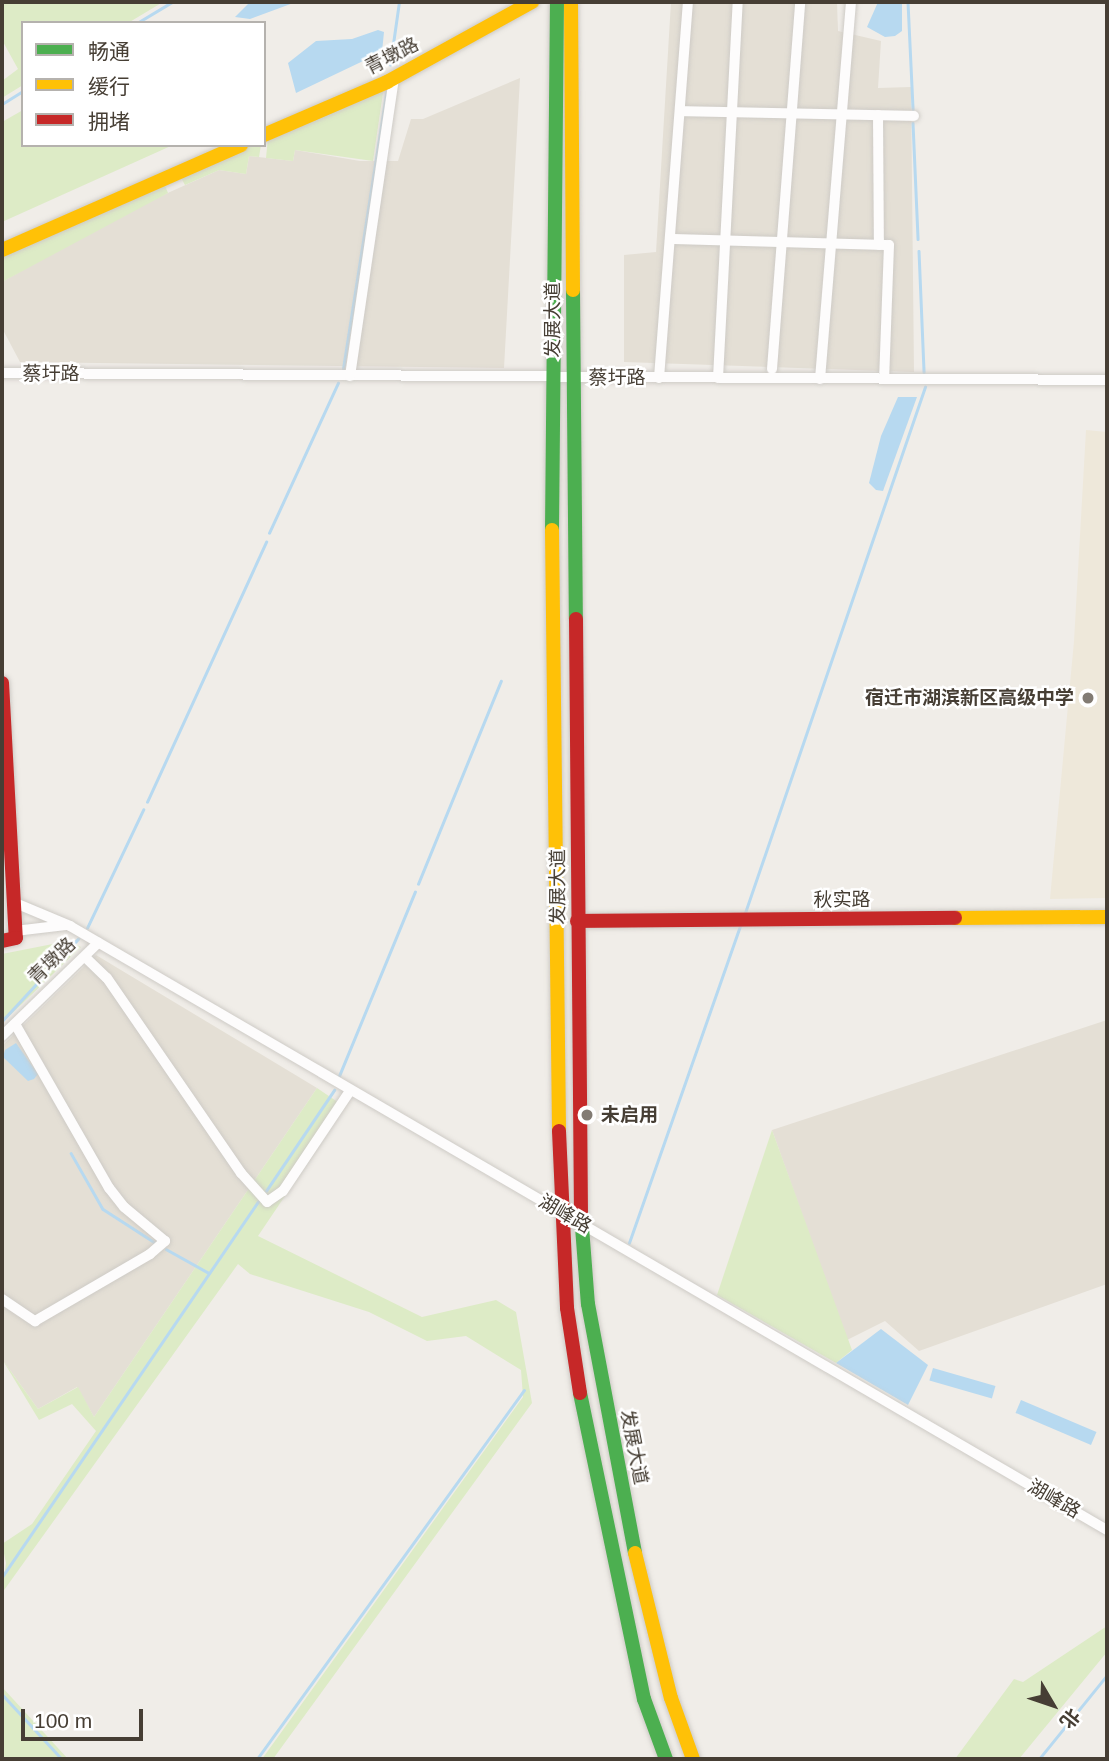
<!DOCTYPE html>
<meta charset="utf-8">
<style>
body{margin:0}
#map{position:relative;width:1109px;height:1761px;overflow:hidden;background:#f0ede8;font-family:Helvetica,"Noto Sans SC",sans-serif}
div>[style]{position:absolute}
[style*='--x']{left:calc(var(--x)*1px);top:calc(var(--y)*1px);width:calc(var(--w)*1px);rotate:calc(var(--a)*1deg)}
.residential>*{inset:0;background:#e4dfd5}
.education>*{inset:0;background:#eee8da}
.green>*{inset:0;background:#ddebc6}
.water>*{inset:0;background:#b7d9f0;transform-origin:0 0}
.stream>*{height:2.5px;margin:-1.25px;padding:0 1.25px;transform-origin:1.25px;border-radius:1.25px;background:#b7d9f0}
.roads{filter:drop-shadow(0 0 2px #cecbc6) drop-shadow(0 0 2px #cecbc6)}
.street>*{height:10px;margin:-5px;padding:0 5px;transform-origin:5px;border-radius:5px;background:#fdfcfc}
.fast>*{height:14px;margin:-7px;padding:0 7px;transform-origin:7px;border-radius:7px;background:#4caf50}
.slow>*{height:14px;margin:-7px;padding:0 7px;transform-origin:7px;border-radius:7px;background:#ffc107}
.jam>*{height:14px;margin:-7px;padding:0 7px;transform-origin:7px;border-radius:7px;background:#c62828}
.dots>*{width:19px;height:19px;translate:-50% -50%;box-sizing:border-box;border:4px solid #fff;border-radius:50%}
span{translate:-50% -50%;white-space:nowrap;text-align:center;line-height:1.15;-webkit-text-stroke:5px #fff;paint-order:stroke}
.street-label{font-size:19px;color:#463e34}
.poi-label{font-size:19px;color:#463e34;font-weight:700}
.right{translate:-100% -50%;text-align:right}
.left{translate:0 -50%;text-align:left}
.frame{position:absolute;inset:0;border:4px solid #463e34;pointer-events:none}
.legend{position:absolute;left:21px;top:21px;width:245px;height:126px;box-sizing:border-box;background:#fff;border:2px solid #b5b2ae;margin:0;padding:9px 12px;list-style:none;font-size:21px;color:#463e34}
.legend li{display:flex;align-items:center;gap:14px;height:35px}
.legend b{width:35px;border:2px solid #b5b2ae}
.north{position:absolute;left:1018px;top:1670px;width:70px;height:70px;-webkit-text-stroke:5px #fff;paint-order:stroke;rotate:129deg;font-size:19px;font-weight:700;line-height:28px;text-align:center;color:#463e34}
.north::after{content:'';display:block;margin:auto;width:24px;height:32px;background:#463e34;clip-path:polygon(50% 0,100% 100%,50% 72%,0 100%)}
.scale{position:absolute;left:21px;top:1709px;width:122px;height:32px;box-sizing:border-box;border:4px solid #463e34;border-top:0;padding-left:9px;font-size:21px;line-height:24px;white-space:nowrap;color:#463e34;-webkit-text-stroke:5px #fff;paint-order:stroke}
</style>
<div id="map">
<div class="residential">
<div style="clip-path:polygon(671px 2px,837px 2px,838px 31px,881px 41px,878px 88px,911px 87px,914px 372px,624px 362px,624px 255px,656px 252px)"></div>
<div style="clip-path:polygon(520px 78px,504px 368px,20px 362px,2px 328px,2px 282px,123px 213px,219px 170px,246px 174px,249px 156px,293px 161px,295px 150px,360px 161px,398px 161px,411px 119px,423px 119px)"></div>
<div style="clip-path:polygon(96px 955px,317px 1088px,94px 1417px,77px 1387px,38px 1409px,2px 1359px,2px 1046px)"></div>
<div style="clip-path:polygon(1107px 1020px,1107px 1284px,919px 1351px,885px 1321px,847px 1340px,772px 1130px)"></div>
</div>
<div class="education">
<div style="clip-path:polygon(1086px 430px,1107px 432px,1107px 898px,1050px 899px,1074px 641px)"></div>
</div>
<div class="green">
<div style="clip-path:polygon(2px 2px,163px 2px,128px 23px,23px 23px,23px 85px,2px 98px,2px 81px,18px 69px,2px 40px)"></div>
<div style="clip-path:polygon(384px 86px,373px 161px,295px 150px,293px 161px,266px 158px,268px 137px)"></div>
<div style="clip-path:polygon(23px 110px,23px 145px,173px 145px,2px 222px,2px 122px)"></div>
<div style="clip-path:polygon(250px 145px,261px 145px,259px 157px,249px 156px,246px 174px,219px 170px,185px 185px,180px 176px)"></div>
<div style="clip-path:polygon(164px 183px,168px 193px,2px 282px,2px 257px)"></div>
<div style="clip-path:polygon(68px 941px,81px 947px,2px 1023px,2px 954px)"></div>
<div style="clip-path:polygon(317px 1088px,345px 1107px,258px 1236px,422px 1317px,496px 1300px,516px 1312px,532px 1403px,273px 1759px,262px 1759px,523px 1397px,521px 1370px,466px 1336px,427px 1341px,369px 1312px,250px 1274px,238px 1264px,2px 1593px,6px 1563px,2px 1544px,32px 1524px,96px 1431px,72px 1404px,39px 1420px,2px 1359px,38px 1409px,78px 1387px,94px 1417px)"></div>
<div style="clip-path:polygon(772px 1130px,852px 1350px,836px 1363px,717px 1295px)"></div>
<div style="clip-path:polygon(1107px 1626px,1107px 1652px,1019px 1759px,955px 1759px,1014px 1679px,1023px 1682px)"></div>
<div style="clip-path:polygon(2px 1687px,68px 1759px,2px 1759px)"></div>
</div>
<div class="water">
<div style="clip-path:polygon(250px 2px,296px 2px,250px 19px,235px 17px)"></div>
<div style="clip-path:polygon(878px 2px,902px 2px,902px 31px,895px 36px,885px 37px,867px 27px)"></div>
<div style="clip-path:polygon(378px 30px,384px 32px,382px 52px,296px 93px,288px 63px,316px 41px,352px 39px)"></div>
<div style="clip-path:polygon(898px 397px,917px 397px,883px 491px,876px 490px,869px 483px,881px 436px)"></div>
<div style="clip-path:polygon(16px 1043px,38px 1074px,34px 1079px,28px 1081px,3px 1057px,5px 1050px)"></div>
<div style="clip-path:polygon(881px 1329px,928px 1365px,908px 1405px,836px 1363px)"></div>
<div style="left:933px;top:1368px;width:65px;height:13px;rotate:16deg"></div>
<div style="left:1021px;top:1400px;width:82px;height:14px;rotate:23deg"></div>
</div>
<div class="stream">
<div style="--x:908;--y:2;--w:107;--a:87.3"></div>
<div style="--x:137;--y:23;--w:41;--a:-31"></div>
<div style="--x:390;--y:65;--w:64;--a:-81.9"></div>
<div style="--x:2;--y:104;--w:25;--a:-32"></div>
<div style="--x:913;--y:123;--w:116;--a:87.5"></div>
<div style="--x:919;--y:251;--w:121;--a:87.6"></div>
<div style="--x:343;--y:369;--w:285;--a:-81.1"></div>
<div style="--x:269;--y:533;--w:165;--a:-65.3"></div>
<div style="--x:147;--y:802;--w:286;--a:-65.4"></div>
<div style="--x:418;--y:884;--w:219;--a:-67.8"></div>
<div style="--x:745;--y:913;--w:556;--a:-71.11"></div>
<div style="--x:87;--y:928;--w:131;--a:-64.6"></div>
<div style="--x:2;--y:1021;--w:112;--a:-47.2"></div>
<div style="--x:339;--y:1076;--w:199;--a:-67.6"></div>
<div style="--x:71;--y:1153;--w:64;--a:60.3"></div>
<div style="--x:103;--y:1209;--w:61;--a:32.9"></div>
<div style="--x:266;--y:1191;--w:122;--a:-56"></div>
<div style="--x:629;--y:1243;--w:336;--a:-70.7"></div>
<div style="--x:166;--y:1249;--w:49;--a:29.2"></div>
<div style="--x:2;--y:1577;--w:454;--a:-55.7"></div>
<div style="--x:2;--y:1694;--w:88;--a:47.3"></div>
<div style="--x:257;--y:1759;--w:455;--a:-54.1"></div>
<div style="--x:1039;--y:1759;--w:108;--a:-51"></div>
</div>
<div class="roads">
<div class="street">
<div style="--x:680;--y:111;--w:234;--a:1.2"></div>
<div style="--x:878;--y:115;--w:130;--a:89.6"></div>
<div style="--x:670;--y:239;--w:219;--a:1.6"></div>
<div style="--x:889;--y:245;--w:134;--a:92.1"></div>
<div style="--x:772;--y:369;--w:368;--a:-85.6"></div>
<div style="--x:2;--y:373;--w:1105;--a:0.36"></div>
<div style="--x:350;--y:376;--w:301;--a:-81.6"></div>
<div style="--x:659;--y:378;--w:377;--a:-85.6"></div>
<div style="--x:718;--y:378;--w:377;--a:-87"></div>
<div style="--x:820;--y:379;--w:378;--a:-85.3"></div>
<div style="--x:13;--y:902;--w:62;--a:22.8"></div>
<div style="--x:70;--y:926;--w:1200;--a:30.22"></div>
<div style="--x:15;--y:931;--w:51;--a:-6.7"></div>
<div style="--x:85;--y:957;--w:30;--a:44"></div>
<div style="--x:107;--y:978;--w:237;--a:55.5"></div>
<div style="--x:241;--y:1173;--w:39;--a:48"></div>
<div style="--x:267;--y:1202;--w:19;--a:-35"></div>
<div style="--x:283;--y:1191;--w:120;--a:-56.2"></div>
<div style="--x:2;--y:1036;--w:134;--a:-44.1"></div>
<div style="--x:2;--y:1299;--w:40;--a:34"></div>
<div style="--x:35;--y:1321;--w:133;--a:-30.2"></div>
<div style="--x:150;--y:1254;--w:20;--a:-41"></div>
<div style="--x:165;--y:1241;--w:53;--a:-140.3"></div>
<div style="--x:124;--y:1207;--w:24;--a:-128"></div>
<div style="--x:109;--y:1188;--w:189;--a:-119.8"></div>
</div>
<div class="fast">
<div style="--x:573;--y:290;--w:329;--a:89.5"></div>
<div style="--x:552;--y:530;--w:528;--a:-89.46"></div>
<div style="--x:581;--y:1214;--w:90;--a:85.6"></div>
<div style="--x:588;--y:1304;--w:253;--a:79.3"></div>
<div style="--x:580;--y:1393;--w:313;--a:78.2"></div>
<div style="--x:644;--y:1699;--w:64;--a:69.9"></div>
</div>
<div class="slow">
<div style="--x:571;--y:2;--w:288;--a:89.6"></div>
<div style="--x:264;--y:135;--w:134;--a:-23.3"></div>
<div style="--x:387;--y:82;--w:166;--a:-28.9"></div>
<div style="--x:2;--y:250;--w:261;--a:-23.7"></div>
<div style="--x:552;--y:530;--w:601;--a:89.33"></div>
<div style="--x:955;--y:918;--w:152;--a:-0.4"></div>
<div style="--x:635;--y:1553;--w:149;--a:76.1"></div>
<div style="--x:671;--y:1698;--w:65;--a:70.2"></div>
</div>
<div class="jam">
<div style="--x:576;--y:619;--w:595;--a:89.52"></div>
<div style="--x:2;--y:683;--w:255;--a:86.9"></div>
<div style="--x:16;--y:938;--w:14;--a:168"></div>
<div style="--x:577;--y:921;--w:378;--a:-0.5"></div>
<div style="--x:559;--y:1131;--w:177;--a:87.4"></div>
<div style="--x:567;--y:1308;--w:86;--a:81.3"></div>
</div>
</div>
<div class="dots">
<div style="left:1088px;top:698px;background:#827b73"></div>
<div style="left:587px;top:1115px;background:#827b73"></div>
</div>
<div class="street-label">
<span style="left:392px;top:56px;rotate:-27deg">青墩路</span>
<span style="left:553px;top:320px;rotate:-90deg">发展大道</span>
<span style="left:51px;top:374px">蔡圩路</span>
<span style="left:617px;top:378px">蔡圩路</span>
<span style="left:558px;top:887px;rotate:-90deg">发展大道</span>
<span style="left:842px;top:900px">秋实路</span>
<span style="left:52px;top:961px;rotate:-44deg">青墩路</span>
<span style="left:565px;top:1214px;rotate:30deg">湖峰路</span>
<span style="left:634px;top:1447px;rotate:79deg">发展大道</span>
<span style="left:1054px;top:1499px;rotate:30deg">湖峰路</span>
</div>
<div class="poi-label">
<span class="right" style="left:1074px;top:698px">宿迁市湖滨新区高级中学</span>
<span class="left" style="left:601px;top:1115px">未启用</span>
</div>
<div class="frame"></div>
<ul class="legend">
<li><b style="height:9px;background:#4caf50"></b>畅通</li>
<li><b style="height:9px;background:#ffc107"></b>缓行</li>
<li><b style="height:9px;background:#c62828"></b>拥堵</li>
</ul>
<div class="north">北</div>
<div class="scale">100 m</div>
</div>
